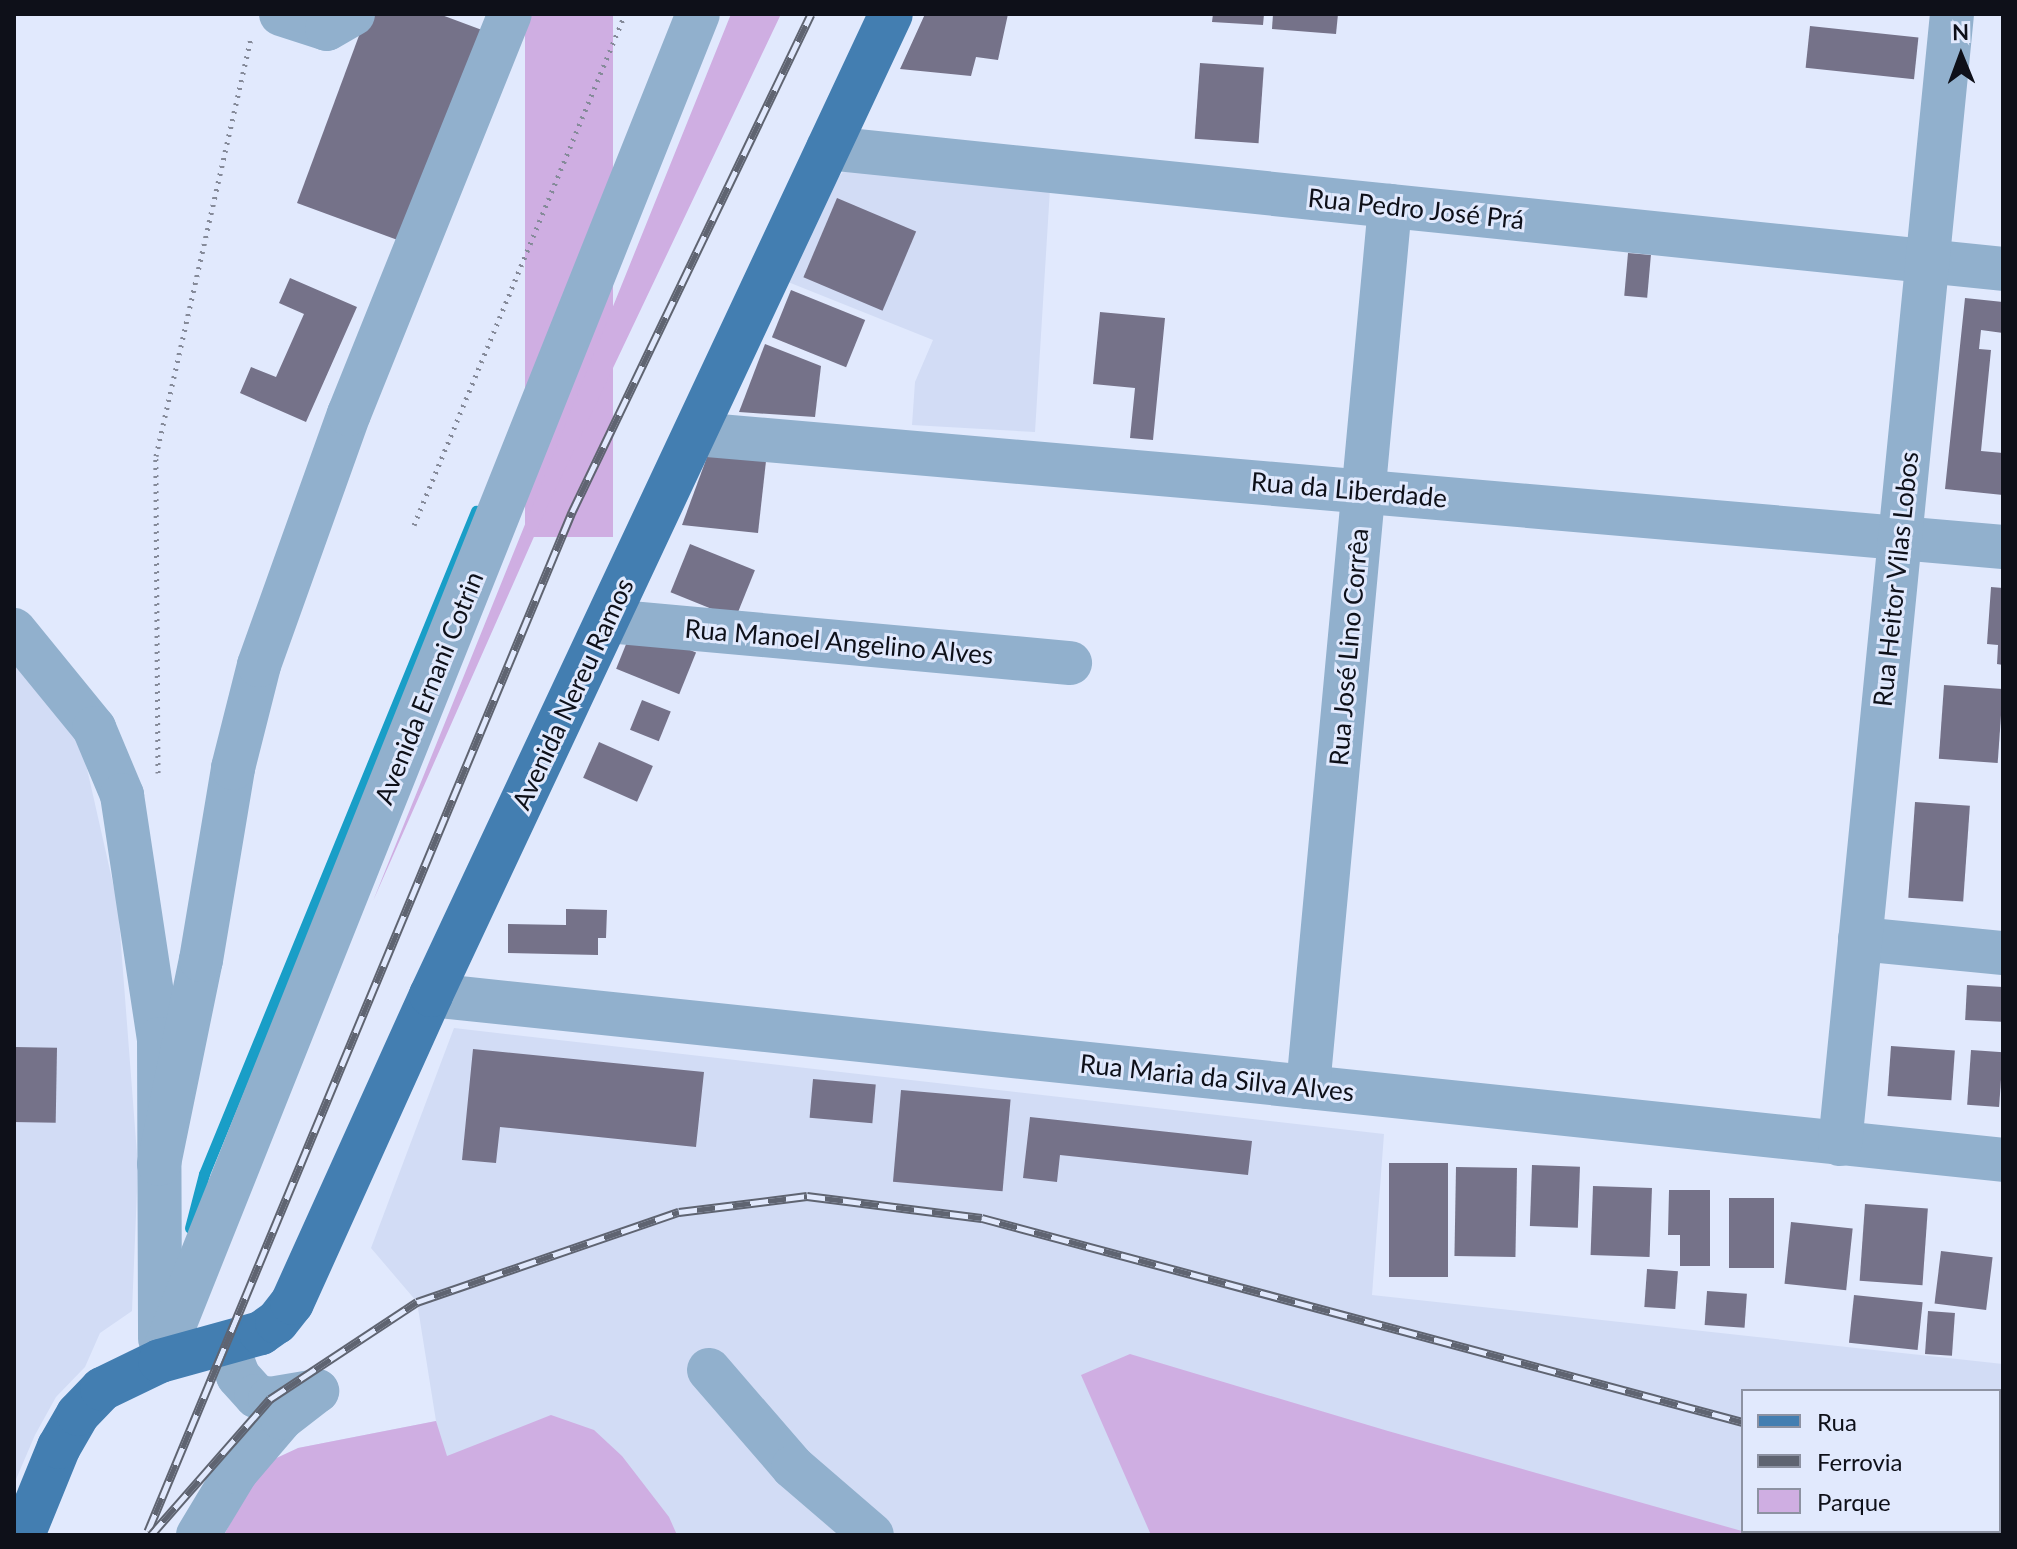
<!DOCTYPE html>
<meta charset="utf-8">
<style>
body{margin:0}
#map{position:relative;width:2017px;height:1549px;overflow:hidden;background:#e1e9fd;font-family:Lato,sans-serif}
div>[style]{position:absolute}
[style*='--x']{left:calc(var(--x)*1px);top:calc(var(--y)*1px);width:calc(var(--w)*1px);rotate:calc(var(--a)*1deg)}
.built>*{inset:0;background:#d2dcf5}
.green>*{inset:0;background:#cfaee2;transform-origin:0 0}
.stream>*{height:11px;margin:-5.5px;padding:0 5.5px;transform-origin:5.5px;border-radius:5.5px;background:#199ec7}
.building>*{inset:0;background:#757289;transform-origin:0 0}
.path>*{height:5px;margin-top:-2.5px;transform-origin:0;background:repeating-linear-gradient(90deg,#858a99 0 2px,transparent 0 8px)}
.minor>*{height:44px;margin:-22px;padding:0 22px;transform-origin:22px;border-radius:22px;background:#91b0cd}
.major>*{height:44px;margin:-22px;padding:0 22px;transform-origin:22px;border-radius:22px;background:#437eb1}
.rail>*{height:9px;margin-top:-4.5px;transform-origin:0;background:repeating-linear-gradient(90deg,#e1e9fd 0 18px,#5f6471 0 36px);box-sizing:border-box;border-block:2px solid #5f6471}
span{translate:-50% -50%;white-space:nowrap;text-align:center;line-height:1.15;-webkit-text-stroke:6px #e1e9fd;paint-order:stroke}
.street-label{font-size:26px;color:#0e1019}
.frame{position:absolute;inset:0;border:16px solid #0e1019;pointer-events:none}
.legend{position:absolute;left:1741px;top:1389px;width:260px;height:144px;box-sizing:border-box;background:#e1e9fd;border:2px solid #8d92a2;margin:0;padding:10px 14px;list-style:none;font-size:24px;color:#0e1019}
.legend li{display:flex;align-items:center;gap:16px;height:40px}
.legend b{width:40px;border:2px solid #8d92a2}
.north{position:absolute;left:1921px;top:16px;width:80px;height:80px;-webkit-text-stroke:6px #e1e9fd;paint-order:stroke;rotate:359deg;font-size:22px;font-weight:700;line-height:32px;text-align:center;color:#0e1019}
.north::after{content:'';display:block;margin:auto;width:28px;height:36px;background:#0e1019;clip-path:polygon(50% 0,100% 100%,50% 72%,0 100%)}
</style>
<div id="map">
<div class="built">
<div style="clip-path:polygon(862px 169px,1050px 189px,1035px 432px,912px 425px,915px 382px,933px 340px,788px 282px,832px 184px,843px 172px)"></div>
<div style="clip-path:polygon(14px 664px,81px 742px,118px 906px,138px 1167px,132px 1311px,100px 1333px,85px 1367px,56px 1397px,35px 1435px,14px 1484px)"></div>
<div style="clip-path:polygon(evenodd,454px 1028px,1384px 1134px,1372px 1295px,2003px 1364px,2003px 1535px,224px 1535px,298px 1448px,436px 1421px,417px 1302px,371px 1248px,454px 1028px,1743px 1391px,1999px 1391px,1999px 1531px,1743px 1531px,1743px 1391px)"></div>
</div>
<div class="green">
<div style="left:525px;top:14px;width:88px;height:523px"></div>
<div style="clip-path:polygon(731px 14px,781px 14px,548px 505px,373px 901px)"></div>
<div style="clip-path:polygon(1130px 1354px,1388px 1431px,1756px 1535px,1151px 1535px,1081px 1375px)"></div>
<div style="clip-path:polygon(551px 1415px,594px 1430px,622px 1456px,669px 1517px,677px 1535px,224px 1535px,252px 1482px,270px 1461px,298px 1448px,436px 1421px,447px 1456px)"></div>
</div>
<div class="stream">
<div style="--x:190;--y:1228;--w:56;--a:-75.5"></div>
<div style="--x:204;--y:1174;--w:717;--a:-67.69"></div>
</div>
<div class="building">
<div style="clip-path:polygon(367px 14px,439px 14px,482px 30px,403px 242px,297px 203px)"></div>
<div style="clip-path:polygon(925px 14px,1008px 14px,998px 60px,976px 57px,971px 76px,900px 69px)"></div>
<div style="clip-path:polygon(1213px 14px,1264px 14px,1263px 25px,1212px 22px)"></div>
<div style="clip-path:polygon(1273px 14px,1338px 14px,1336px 34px,1272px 29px)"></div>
<div style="left:1810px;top:26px;width:109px;height:42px;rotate:6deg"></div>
<div style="left:1200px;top:63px;width:64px;height:76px;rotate:4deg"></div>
<div style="left:837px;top:198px;width:86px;height:86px;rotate:23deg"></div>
<div style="left:1628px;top:253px;width:23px;height:43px;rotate:5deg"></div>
<div style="clip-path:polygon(290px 278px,357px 307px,306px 422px,240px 393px,251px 367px,276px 377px,304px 314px,279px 303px)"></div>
<div style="left:791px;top:290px;width:80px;height:51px;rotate:22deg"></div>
<div style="clip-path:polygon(1965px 298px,2003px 302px,2003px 333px,1981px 330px,1979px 349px,1991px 350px,1981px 451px,2003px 453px,2003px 495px,1945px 489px)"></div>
<div style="clip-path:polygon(1100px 312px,1165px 318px,1153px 440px,1130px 438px,1135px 388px,1093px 384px)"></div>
<div style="clip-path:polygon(765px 344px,821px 366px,815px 417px,739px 412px)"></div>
<div style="clip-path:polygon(710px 449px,767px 452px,758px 533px,682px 525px)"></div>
<div style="left:690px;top:544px;width:70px;height:52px;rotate:22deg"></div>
<div style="clip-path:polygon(1991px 587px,2003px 588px,2003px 665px,1997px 664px,1998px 645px,1987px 644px)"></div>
<div style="left:633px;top:627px;width:68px;height:45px;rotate:22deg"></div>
<div style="left:1944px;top:685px;width:59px;height:74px;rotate:4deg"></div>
<div style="left:642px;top:700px;width:31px;height:32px;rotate:22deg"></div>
<div style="left:599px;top:742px;width:59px;height:39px;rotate:24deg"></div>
<div style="left:1915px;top:802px;width:55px;height:96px;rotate:4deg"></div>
<div style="clip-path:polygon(566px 909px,607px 910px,606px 938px,598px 938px,598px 955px,508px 953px,508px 924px,566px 925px)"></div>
<div style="left:1967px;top:985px;width:36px;height:35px;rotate:3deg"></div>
<div style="left:1891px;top:1046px;width:64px;height:50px;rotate:4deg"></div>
<div style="left:14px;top:1047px;width:43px;height:75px;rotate:1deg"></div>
<div style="clip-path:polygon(473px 1049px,704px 1072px,696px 1147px,500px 1127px,496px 1163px,462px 1160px)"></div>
<div style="left:1971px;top:1050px;width:32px;height:55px;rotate:4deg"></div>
<div style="left:813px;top:1079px;width:63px;height:39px;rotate:5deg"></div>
<div style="left:901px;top:1090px;width:110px;height:92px;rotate:5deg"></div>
<div style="clip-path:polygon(1030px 1117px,1252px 1141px,1248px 1175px,1060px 1155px,1057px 1182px,1023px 1178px)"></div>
<div style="left:1389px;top:1163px;width:59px;height:114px"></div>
<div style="left:1532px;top:1165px;width:48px;height:61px;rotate:2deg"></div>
<div style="left:1456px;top:1167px;width:61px;height:89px;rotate:1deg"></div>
<div style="left:1593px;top:1186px;width:59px;height:69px;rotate:2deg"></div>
<div style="clip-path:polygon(1669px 1190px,1710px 1190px,1710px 1266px,1680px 1266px,1680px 1235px,1668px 1235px)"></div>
<div style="left:1729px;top:1198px;width:45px;height:70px"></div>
<div style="left:1865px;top:1204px;width:63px;height:77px;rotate:4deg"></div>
<div style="left:1791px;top:1222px;width:62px;height:62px;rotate:6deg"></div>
<div style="left:1941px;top:1251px;width:52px;height:53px;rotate:7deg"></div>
<div style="left:1647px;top:1269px;width:31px;height:38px;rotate:4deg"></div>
<div style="left:1707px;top:1291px;width:40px;height:34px;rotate:4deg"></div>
<div style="left:1854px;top:1295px;width:69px;height:48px;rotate:6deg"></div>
<div style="left:1928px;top:1311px;width:27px;height:43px;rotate:4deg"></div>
</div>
<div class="path">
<div style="--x:414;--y:525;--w:553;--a:-67.56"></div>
<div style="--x:158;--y:773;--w:317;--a:-90.4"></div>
<div style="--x:156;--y:456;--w:429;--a:-77.2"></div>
</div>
<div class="minor">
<div style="--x:281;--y:14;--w:48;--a:18.1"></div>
<div style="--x:327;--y:29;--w:30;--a:-30"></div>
<div style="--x:828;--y:148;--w:1181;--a:5.88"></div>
<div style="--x:696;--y:434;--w:1312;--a:4.94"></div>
<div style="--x:608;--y:621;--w:464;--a:5.2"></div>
<div style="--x:14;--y:630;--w:127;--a:50.8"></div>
<div style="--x:94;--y:728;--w:73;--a:67.3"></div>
<div style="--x:122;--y:795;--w:247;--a:81.4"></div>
<div style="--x:159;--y:1039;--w:300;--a:89.8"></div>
<div style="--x:1860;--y:939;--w:144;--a:5.6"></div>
<div style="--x:431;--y:995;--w:1581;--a:5.99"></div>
<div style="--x:1308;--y:1087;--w:885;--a:-84.68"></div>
<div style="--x:1840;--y:1144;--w:1136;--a:-84.34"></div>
<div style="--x:159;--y:1164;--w:208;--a:-78.4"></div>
<div style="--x:201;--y:960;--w:195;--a:-80.5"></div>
<div style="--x:233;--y:768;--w:106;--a:-75.8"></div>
<div style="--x:259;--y:665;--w:267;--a:-70.3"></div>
<div style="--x:349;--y:414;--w:431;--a:-68.1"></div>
<div style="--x:226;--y:1344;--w:34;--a:69"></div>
<div style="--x:238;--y:1376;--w:27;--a:48"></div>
<div style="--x:256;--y:1396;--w:14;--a:12"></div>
<div style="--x:270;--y:1399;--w:48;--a:-9.7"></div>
<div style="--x:160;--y:1361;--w:1450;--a:-68.23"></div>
<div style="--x:709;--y:1370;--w:128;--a:49.1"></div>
<div style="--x:793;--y:1467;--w:104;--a:40.7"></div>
<div style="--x:198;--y:1535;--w:74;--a:-58.9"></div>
<div style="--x:236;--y:1472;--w:71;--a:-49.6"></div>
<div style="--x:282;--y:1418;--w:44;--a:-37.6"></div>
</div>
<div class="major">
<div style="--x:23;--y:1535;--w:95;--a:-67.8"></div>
<div style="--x:59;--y:1447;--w:38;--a:-60"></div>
<div style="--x:78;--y:1414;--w:35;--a:-46"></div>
<div style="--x:102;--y:1389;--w:64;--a:-25.8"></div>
<div style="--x:160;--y:1361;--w:105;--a:-15.5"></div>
<div style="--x:261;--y:1333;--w:19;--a:-35"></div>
<div style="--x:277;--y:1322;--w:24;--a:-52"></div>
<div style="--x:292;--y:1303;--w:338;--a:-65.7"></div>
<div style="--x:431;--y:995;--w:1083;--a:-64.88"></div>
</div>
<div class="rail">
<div style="--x:1999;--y:1490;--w:4;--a:14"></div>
<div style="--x:148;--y:1531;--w:1104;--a:-67.41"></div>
<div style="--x:572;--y:512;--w:552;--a:-64.36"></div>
<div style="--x:151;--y:1535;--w:181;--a:-48.8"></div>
<div style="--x:270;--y:1399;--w:176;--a:-33.4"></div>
<div style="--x:417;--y:1302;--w:277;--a:-19"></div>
<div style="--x:679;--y:1212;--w:129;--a:-7.1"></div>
<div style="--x:807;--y:1196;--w:176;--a:7.2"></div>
<div style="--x:982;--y:1218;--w:788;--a:15.01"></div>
</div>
<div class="street-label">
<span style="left:1416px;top:209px;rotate:6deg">Rua Pedro José Prá</span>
<span style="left:1349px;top:490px;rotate:5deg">Rua da Liberdade</span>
<span style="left:1896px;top:579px;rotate:-84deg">Rua Heitor Vilas Lobos</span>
<span style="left:839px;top:642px;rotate:5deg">Rua Manoel Angelino Alves</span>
<span style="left:1349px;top:647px;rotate:-85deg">Rua José Lino Corrêa</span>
<span style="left:429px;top:688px;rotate:-68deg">Avenida Ernani Cotrin</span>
<span style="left:573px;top:694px;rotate:-65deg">Avenida Nereu Ramos</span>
<span style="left:1217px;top:1078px;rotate:6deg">Rua Maria da Silva Alves</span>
</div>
<div class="frame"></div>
<ul class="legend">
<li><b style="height:10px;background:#437eb1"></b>Rua</li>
<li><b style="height:10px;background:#5f6471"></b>Ferrovia</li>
<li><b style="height:22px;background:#cfaee2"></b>Parque</li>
</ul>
<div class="north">N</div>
</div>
